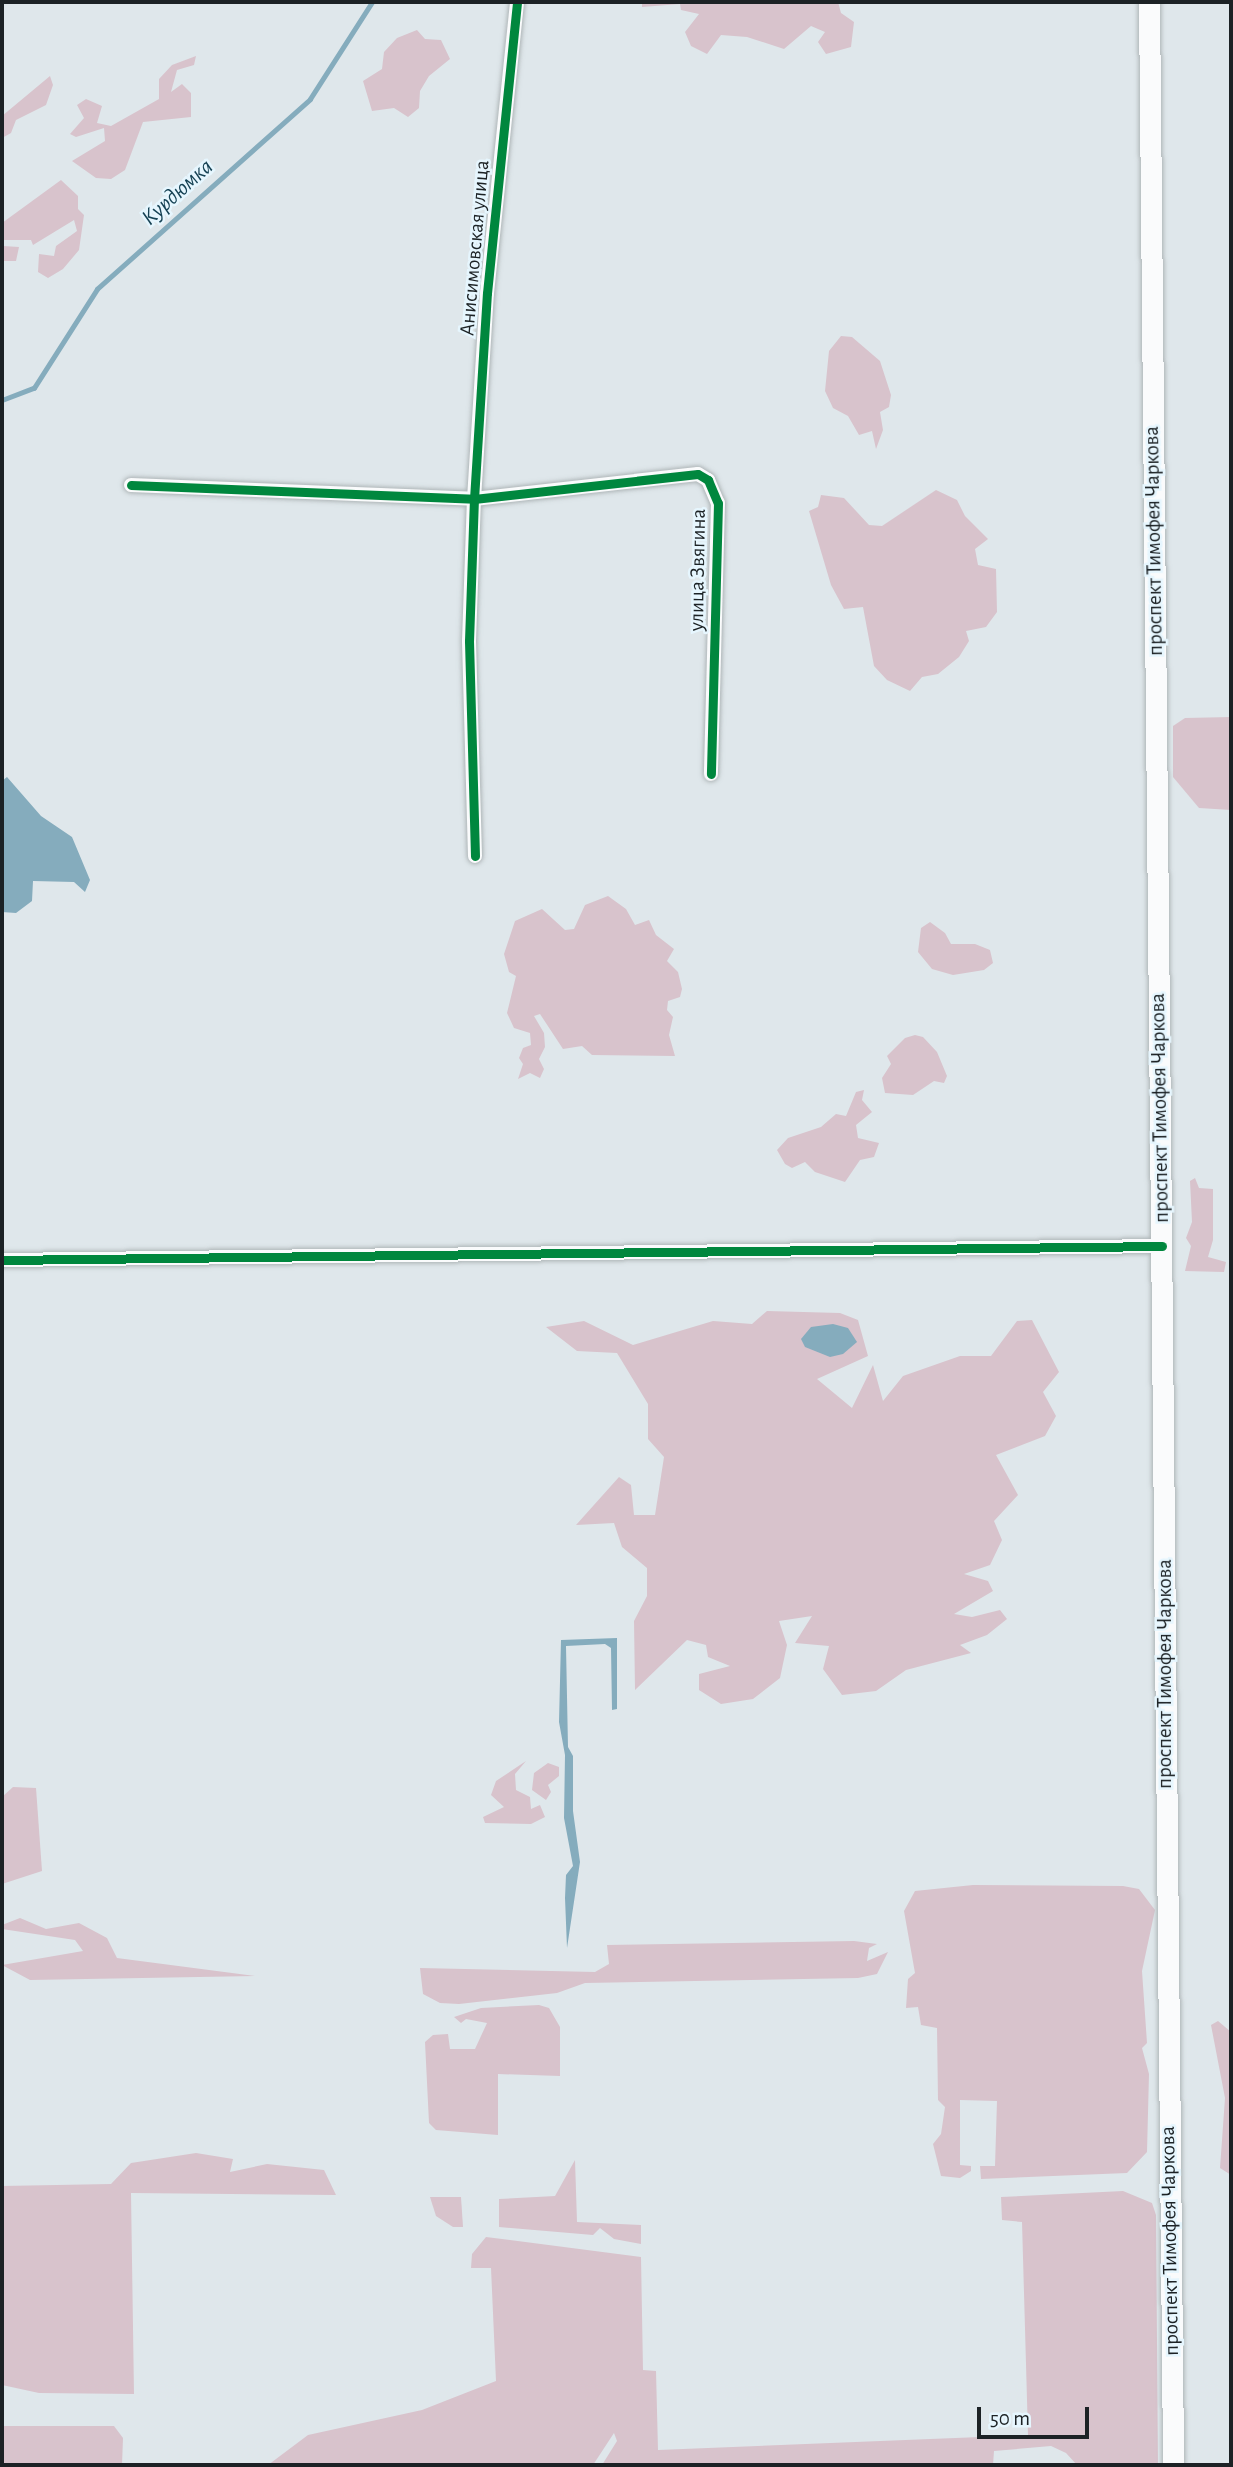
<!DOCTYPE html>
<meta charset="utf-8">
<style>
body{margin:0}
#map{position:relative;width:1233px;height:2467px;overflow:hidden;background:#dfe7eb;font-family:"Alegreya Sans",sans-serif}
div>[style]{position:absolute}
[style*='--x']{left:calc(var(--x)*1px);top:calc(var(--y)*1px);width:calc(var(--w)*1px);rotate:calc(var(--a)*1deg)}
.green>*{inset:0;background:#d8c3cc}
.water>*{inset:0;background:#85acbd}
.stream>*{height:4.5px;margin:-2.25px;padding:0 2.25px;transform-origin:2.25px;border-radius:2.25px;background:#85acbd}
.roads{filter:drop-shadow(0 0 2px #afb6b8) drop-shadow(0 0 2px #afb6b8)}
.street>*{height:14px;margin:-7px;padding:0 7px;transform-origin:7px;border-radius:7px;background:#fafbfc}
.secondary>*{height:21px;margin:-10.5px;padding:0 10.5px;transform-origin:10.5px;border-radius:10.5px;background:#fafbfc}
.cycleway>*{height:9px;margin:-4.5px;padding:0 4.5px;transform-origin:4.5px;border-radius:4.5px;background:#00873e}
span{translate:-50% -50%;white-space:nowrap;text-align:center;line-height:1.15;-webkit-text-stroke:5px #e6f6fe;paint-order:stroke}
.street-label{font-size:21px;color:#1c2225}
.water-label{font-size:23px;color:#164254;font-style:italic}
.frame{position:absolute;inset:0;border:4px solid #1c2225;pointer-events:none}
.scale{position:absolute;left:977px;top:2407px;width:112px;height:32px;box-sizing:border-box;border:4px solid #1c2225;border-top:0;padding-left:9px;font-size:21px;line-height:24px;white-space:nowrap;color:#1c2225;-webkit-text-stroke:5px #e6f6fe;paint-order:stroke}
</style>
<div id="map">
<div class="green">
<div style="clip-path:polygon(642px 2px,838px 2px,841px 13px,854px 22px,851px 47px,826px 54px,818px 42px,825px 32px,811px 26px,784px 49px,747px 37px,721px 35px,707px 54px,691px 46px,685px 32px,699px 14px,681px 10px,680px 4px,642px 7px)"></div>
<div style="clip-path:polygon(417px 30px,425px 39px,441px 40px,450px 59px,429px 76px,420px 91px,419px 108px,408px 117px,394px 108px,372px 111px,363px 81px,382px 69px,384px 52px,397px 38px)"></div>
<div style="clip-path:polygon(196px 56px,194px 65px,177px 70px,171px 92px,182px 84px,191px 93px,191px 117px,143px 122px,125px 170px,111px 179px,96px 178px,72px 161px,105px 141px,104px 128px,76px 137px,70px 134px,84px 118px,77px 105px,86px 99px,102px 106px,97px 123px,111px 126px,159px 99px,159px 79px,172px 65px)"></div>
<div style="clip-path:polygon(50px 76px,53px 85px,46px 105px,16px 120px,11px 133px,2px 138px,2px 116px)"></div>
<div style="clip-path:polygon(61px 180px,78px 196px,78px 209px,84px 215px,79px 250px,63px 269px,48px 278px,38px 272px,39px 254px,54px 256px,56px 246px,77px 231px,74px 220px,33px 245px,31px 240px,4px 240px,3px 246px,19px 247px,16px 261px,2px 261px,2px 223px)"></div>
<div style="clip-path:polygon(841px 336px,852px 337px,880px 361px,891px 395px,889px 407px,880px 412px,883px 430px,876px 449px,872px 431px,859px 435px,848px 416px,833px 408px,825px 391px,829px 351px)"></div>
<div style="clip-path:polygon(936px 490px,957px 500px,965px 516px,988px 539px,975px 549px,978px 565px,996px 569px,997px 612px,986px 627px,966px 631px,969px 641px,959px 657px,938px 674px,922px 677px,910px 691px,887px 680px,874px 666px,863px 607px,844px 609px,831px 585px,809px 511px,818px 507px,821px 495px,844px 498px,869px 525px,882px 526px)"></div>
<div style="clip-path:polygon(1231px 717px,1231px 810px,1199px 808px,1173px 777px,1173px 726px,1185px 718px)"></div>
<div style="clip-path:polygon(608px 896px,626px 909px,635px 925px,649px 920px,656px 935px,674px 949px,667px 961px,678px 972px,682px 989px,680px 997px,668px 1001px,667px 1010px,673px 1017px,669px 1035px,675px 1056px,592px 1055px,582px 1046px,563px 1049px,540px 1014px,534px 1016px,544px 1033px,545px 1047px,539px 1059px,544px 1069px,540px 1078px,530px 1073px,518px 1079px,523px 1064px,519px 1058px,523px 1048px,531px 1045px,530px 1033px,514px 1028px,507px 1013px,516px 976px,509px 972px,504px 954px,515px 921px,542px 909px,565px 930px,574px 929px,585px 905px)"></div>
<div style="clip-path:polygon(930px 922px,945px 933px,951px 944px,975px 944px,990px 950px,993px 963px,984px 970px,953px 975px,932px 969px,918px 952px,921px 928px)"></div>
<div style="clip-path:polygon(915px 1035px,923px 1037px,937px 1052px,947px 1076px,944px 1083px,934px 1081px,913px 1095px,885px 1093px,882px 1078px,891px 1064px,887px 1056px,905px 1038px)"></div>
<div style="clip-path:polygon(864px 1090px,862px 1100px,872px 1112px,856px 1125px,858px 1138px,879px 1143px,874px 1157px,860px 1160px,845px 1182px,815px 1172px,805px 1162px,792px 1168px,785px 1164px,777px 1150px,788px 1138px,821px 1127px,836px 1114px,846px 1116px,856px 1092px)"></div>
<div style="clip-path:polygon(1195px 1178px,1199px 1188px,1213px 1189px,1213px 1240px,1208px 1257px,1226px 1262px,1224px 1272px,1185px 1271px,1191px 1246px,1186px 1238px,1192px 1222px,1190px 1181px)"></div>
<div style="clip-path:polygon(767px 1311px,840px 1313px,858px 1320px,868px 1356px,817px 1379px,852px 1408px,873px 1365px,883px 1401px,903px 1376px,960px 1356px,991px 1356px,1017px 1321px,1032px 1320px,1059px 1372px,1043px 1392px,1056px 1416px,1045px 1436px,996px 1455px,1018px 1495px,994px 1521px,1002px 1540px,990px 1565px,964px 1574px,988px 1581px,993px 1591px,954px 1614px,972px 1617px,1000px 1610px,1007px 1619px,987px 1635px,960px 1645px,971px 1653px,906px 1670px,876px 1691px,842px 1695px,823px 1669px,829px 1646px,795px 1643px,812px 1616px,779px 1621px,787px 1645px,780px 1678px,753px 1699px,721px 1704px,699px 1690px,699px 1674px,730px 1666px,708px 1657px,706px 1645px,687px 1640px,635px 1690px,634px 1621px,647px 1596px,647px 1568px,622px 1547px,614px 1523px,576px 1525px,619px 1477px,631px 1485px,634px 1515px,655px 1515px,664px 1457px,648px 1439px,648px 1404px,617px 1353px,577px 1351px,546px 1327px,584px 1321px,633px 1345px,713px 1321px,752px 1324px)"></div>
<div style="clip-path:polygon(526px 1761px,515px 1774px,516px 1790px,530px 1797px,531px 1809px,540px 1805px,545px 1817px,531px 1824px,485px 1823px,483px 1817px,504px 1807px,491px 1795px,496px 1781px)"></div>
<div style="clip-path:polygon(548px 1763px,559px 1767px,559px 1776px,548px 1785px,551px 1792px,546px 1800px,532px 1790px,534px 1773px)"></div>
<div style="clip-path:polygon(13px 1787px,36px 1788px,42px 1871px,2px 1884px,2px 1797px)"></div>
<div style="clip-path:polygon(973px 1885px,1123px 1886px,1139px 1889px,1155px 1910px,1142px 1971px,1147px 2043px,1142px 2048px,1149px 2074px,1147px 2152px,1127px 2173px,981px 2179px,980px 2166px,995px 2166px,997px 2101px,960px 2100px,960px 2165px,971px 2166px,971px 2171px,960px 2178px,941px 2176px,933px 2144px,941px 2134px,945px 2107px,938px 2100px,937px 2028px,921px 2025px,918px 2007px,906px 2008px,908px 1979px,915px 1973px,904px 1911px,915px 1891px)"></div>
<div style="clip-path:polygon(20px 1918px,46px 1929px,79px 1923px,107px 1938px,117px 1958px,255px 1976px,30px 1980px,2px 1965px,83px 1951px,75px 1940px,2px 1929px,2px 1925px)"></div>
<div style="clip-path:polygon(854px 1941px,877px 1944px,869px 1948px,867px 1961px,888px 1952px,877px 1974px,858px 1978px,585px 1983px,557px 1993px,459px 2004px,440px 2003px,423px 1994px,420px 1968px,595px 1972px,609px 1964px,607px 1945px)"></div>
<div style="clip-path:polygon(539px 2005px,549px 2008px,560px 2027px,560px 2076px,498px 2074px,498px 2135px,436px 2130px,429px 2123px,425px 2042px,433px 2035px,448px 2034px,450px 2049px,475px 2049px,487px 2023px,466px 2019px,461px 2023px,454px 2017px,481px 2008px)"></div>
<div style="clip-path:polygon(1218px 2021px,1231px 2032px,1231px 2175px,1220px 2168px,1225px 2098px,1211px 2025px)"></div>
<div style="clip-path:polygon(196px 2153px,233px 2159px,230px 2172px,267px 2164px,324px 2170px,336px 2195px,131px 2193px,134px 2394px,39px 2393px,2px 2385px,2px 2186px,111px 2184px,131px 2163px)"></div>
<div style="clip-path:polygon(575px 2160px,577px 2222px,641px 2225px,641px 2244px,614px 2239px,600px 2228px,593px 2235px,499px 2227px,499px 2199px,555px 2196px)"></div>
<div style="clip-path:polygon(1123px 2191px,1152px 2203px,1156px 2215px,1158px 2465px,1077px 2465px,1066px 2453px,1051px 2446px,994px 2451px,993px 2465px,602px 2465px,617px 2441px,614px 2433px,593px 2465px,268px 2465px,308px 2435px,422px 2410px,496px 2381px,491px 2268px,471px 2268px,472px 2254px,486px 2237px,641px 2257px,643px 2370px,656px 2371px,658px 2450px,1028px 2435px,1022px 2222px,1002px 2220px,1001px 2197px)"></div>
<div style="clip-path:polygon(430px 2197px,461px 2197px,463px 2227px,453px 2227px,436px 2216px)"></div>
<div style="clip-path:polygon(2px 2426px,114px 2426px,123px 2438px,122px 2465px,2px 2465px)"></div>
</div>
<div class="water">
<div style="clip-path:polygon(7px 777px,41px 816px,72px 837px,90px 880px,85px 892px,74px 882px,33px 881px,32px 901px,16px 913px,2px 912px,2px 781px)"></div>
<div style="clip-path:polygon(833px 1324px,848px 1328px,857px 1342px,843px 1354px,830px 1357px,805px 1347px,801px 1339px,811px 1327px)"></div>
<div style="clip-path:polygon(617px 1638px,617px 1709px,612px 1710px,611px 1648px,605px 1644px,566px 1646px,568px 1747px,573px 1756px,573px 1811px,580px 1862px,567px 1948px,565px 1898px,566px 1875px,573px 1866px,564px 1818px,565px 1755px,559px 1722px,561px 1640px)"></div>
</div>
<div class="stream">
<div style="--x:2;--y:400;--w:34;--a:-21"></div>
<div style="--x:34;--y:388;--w:117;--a:-57.5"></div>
<div style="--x:97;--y:289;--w:285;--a:-41.7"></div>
<div style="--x:310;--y:99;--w:115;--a:-57.4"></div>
</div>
<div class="roads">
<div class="street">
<div style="--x:131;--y:485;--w:343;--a:2.3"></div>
<div style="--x:474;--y:499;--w:225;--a:-6.4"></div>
<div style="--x:698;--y:474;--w:12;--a:31"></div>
<div style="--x:708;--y:480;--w:25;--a:67"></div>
<div style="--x:718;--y:503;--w:271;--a:91.5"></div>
<div style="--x:475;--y:856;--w:215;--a:-91.6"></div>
<div style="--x:469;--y:641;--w:142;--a:-88"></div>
<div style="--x:474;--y:499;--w:206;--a:-86.4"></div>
<div style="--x:487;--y:293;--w:293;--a:-84.1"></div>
<div style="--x:2;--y:1260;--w:1160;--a:-0.69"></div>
</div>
<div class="secondary">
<div style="--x:1149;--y:2;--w:2463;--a:89.44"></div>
</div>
</div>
<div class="cycleway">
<div style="--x:131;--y:485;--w:343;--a:2.3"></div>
<div style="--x:474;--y:499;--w:225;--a:-6.4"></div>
<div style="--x:698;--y:474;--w:12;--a:31"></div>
<div style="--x:708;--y:480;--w:25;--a:67"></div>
<div style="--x:718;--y:503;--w:271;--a:91.5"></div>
<div style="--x:475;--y:856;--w:215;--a:-91.6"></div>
<div style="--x:469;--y:641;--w:142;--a:-88"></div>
<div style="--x:474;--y:499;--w:206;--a:-86.4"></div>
<div style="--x:487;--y:293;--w:293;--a:-84.1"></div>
<div style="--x:2;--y:1260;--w:1160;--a:-0.69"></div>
</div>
<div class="street-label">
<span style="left:475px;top:248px;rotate:-85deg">Анисимовская улица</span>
<span style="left:1154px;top:541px;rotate:-91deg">проспект Тимофея Чаркова</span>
<span style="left:698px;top:570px;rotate:-89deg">улица Звягина</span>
<span style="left:1160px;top:1108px;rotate:-91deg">проспект Тимофея Чаркова</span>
<span style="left:1165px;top:1674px;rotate:-90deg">проспект Тимофея Чаркова</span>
<span style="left:1170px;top:2241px;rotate:-91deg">проспект Тимофея Чаркова</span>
</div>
<div class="water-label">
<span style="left:178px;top:193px;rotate:-42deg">Курдюмка</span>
</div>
<div class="frame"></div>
<div class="scale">50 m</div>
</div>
